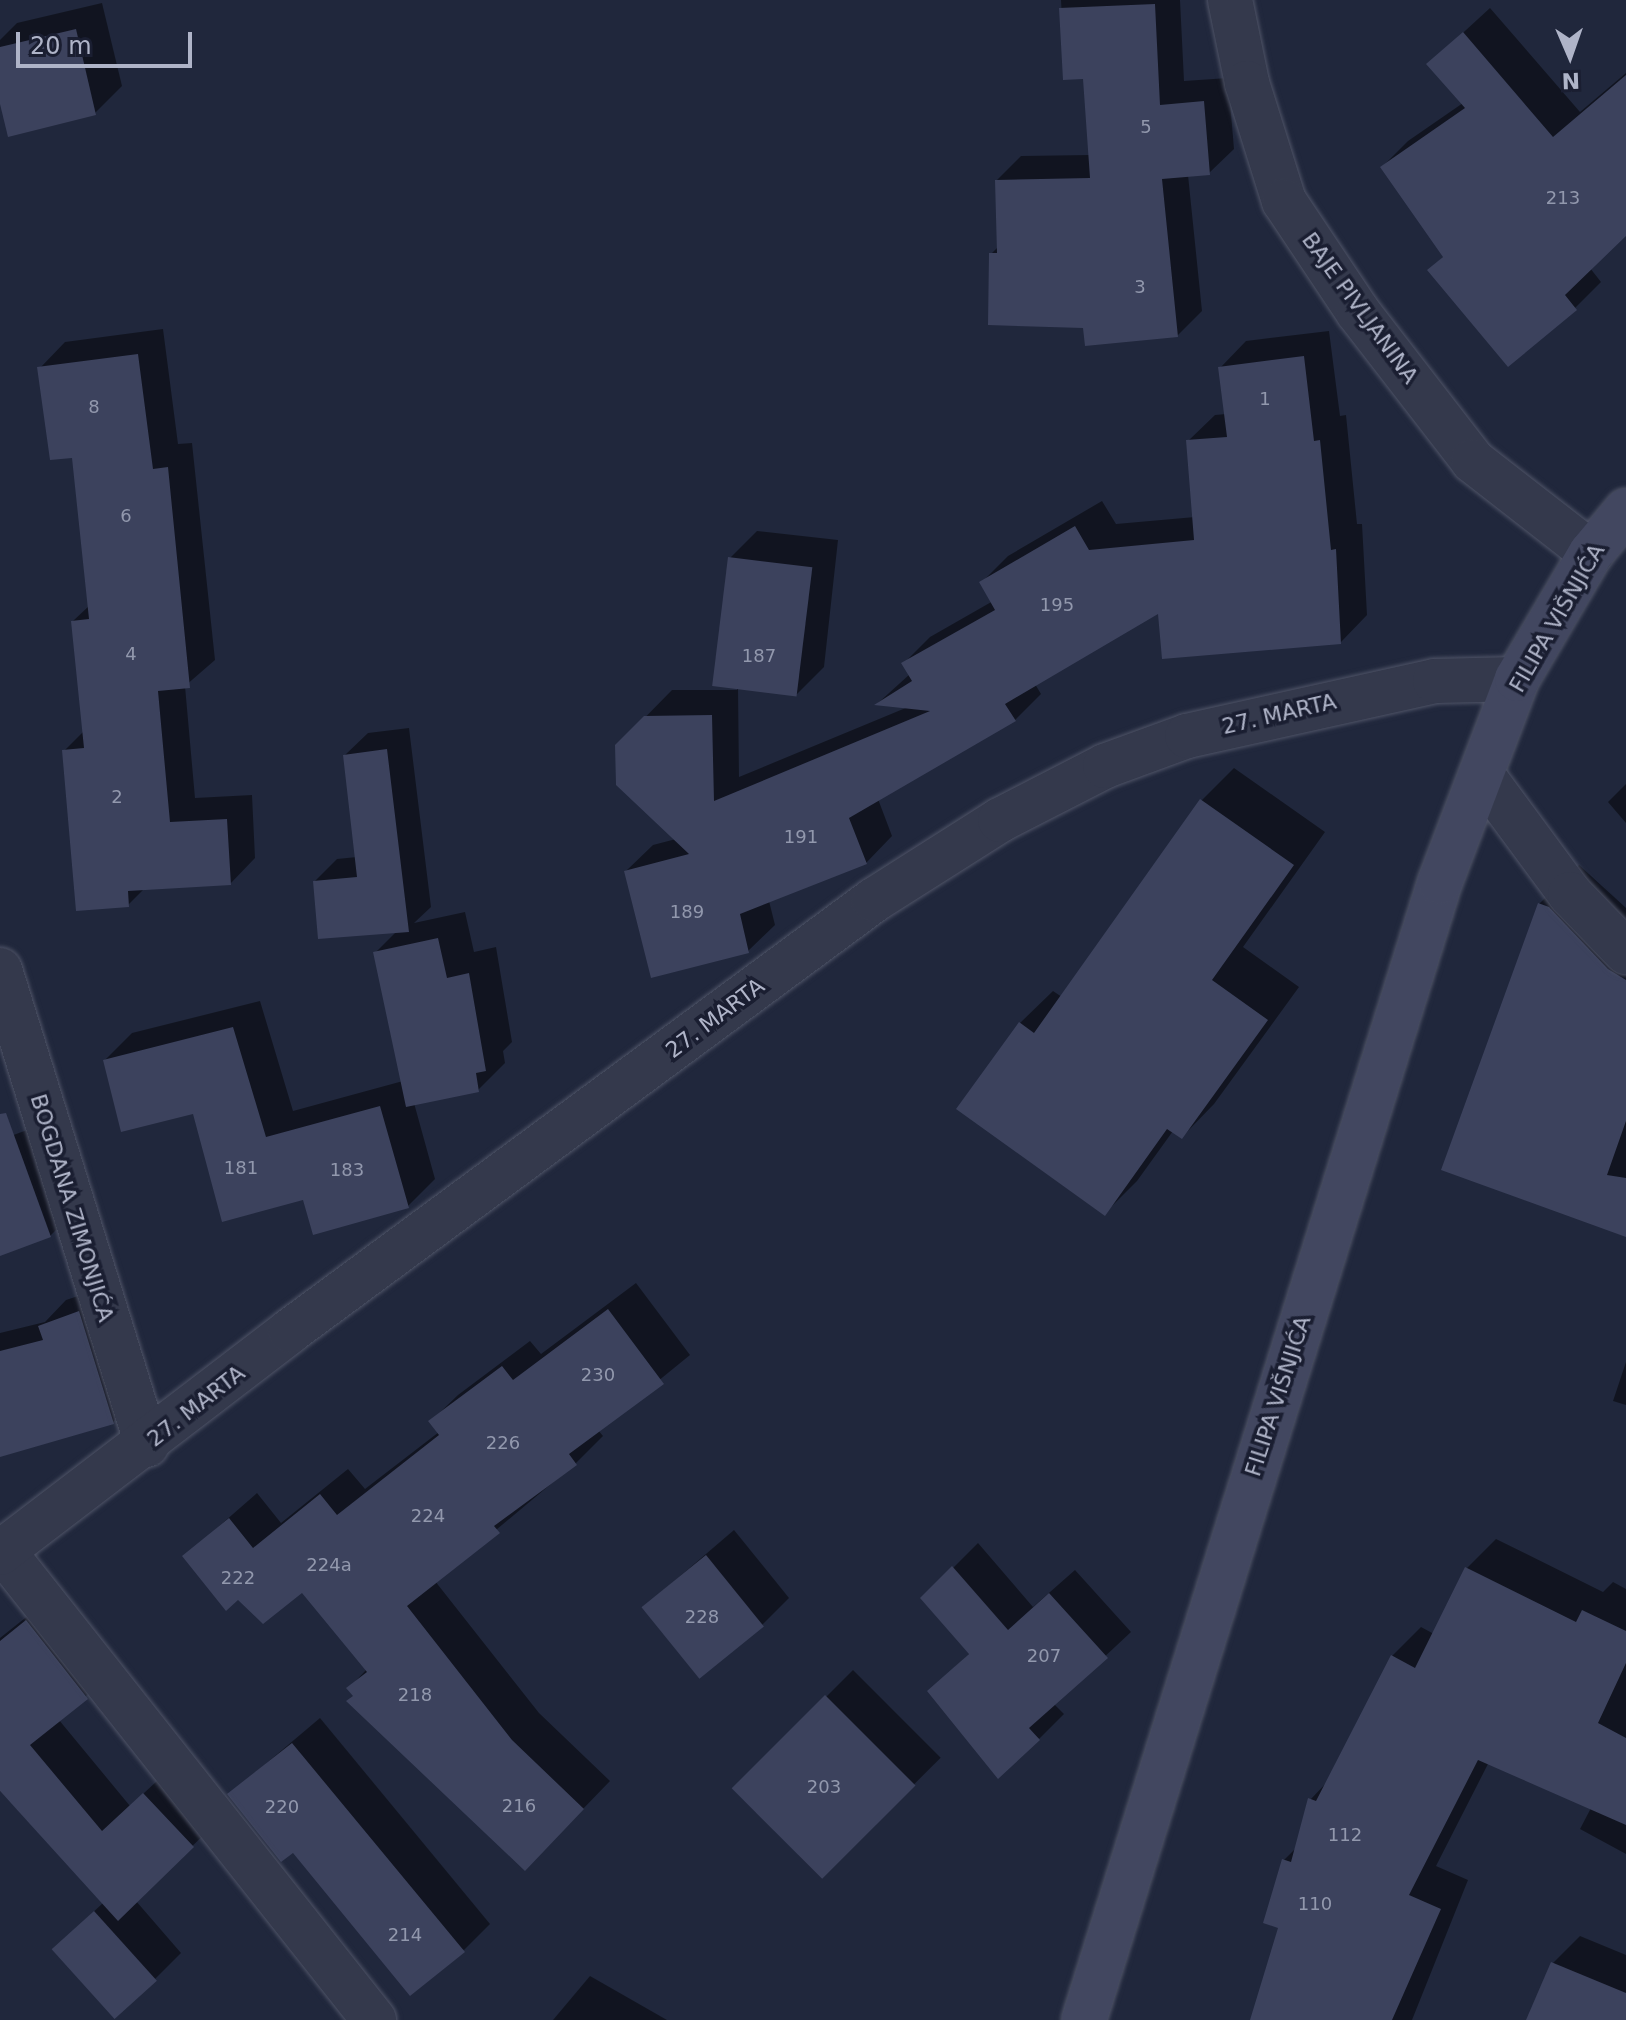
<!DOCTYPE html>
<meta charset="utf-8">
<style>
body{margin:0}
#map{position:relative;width:1626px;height:2020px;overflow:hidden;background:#20273c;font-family:"DejaVu Sans",sans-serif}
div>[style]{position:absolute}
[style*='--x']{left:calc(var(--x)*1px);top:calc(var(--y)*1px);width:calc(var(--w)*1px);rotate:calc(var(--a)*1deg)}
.shadow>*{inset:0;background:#0007;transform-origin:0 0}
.building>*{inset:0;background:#3c425d;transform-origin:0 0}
.roads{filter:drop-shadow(0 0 2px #4f5467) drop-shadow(0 0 2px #4f5467)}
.minor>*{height:44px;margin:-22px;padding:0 22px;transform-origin:22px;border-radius:22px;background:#34394c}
.tertiary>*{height:44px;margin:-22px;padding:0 22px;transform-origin:22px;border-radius:22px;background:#34394c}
.secondary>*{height:44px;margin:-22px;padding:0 22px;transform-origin:22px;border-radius:22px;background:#424760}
span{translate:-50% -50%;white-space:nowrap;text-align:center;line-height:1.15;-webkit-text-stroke:7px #1a1e31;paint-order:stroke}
.number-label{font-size:18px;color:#9298ad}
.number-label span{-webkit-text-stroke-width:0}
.street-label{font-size:22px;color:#afb4c8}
.north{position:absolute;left:1530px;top:16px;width:80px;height:80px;-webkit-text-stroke:6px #1a1e31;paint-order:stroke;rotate:178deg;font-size:22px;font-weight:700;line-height:32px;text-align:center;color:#afb4c8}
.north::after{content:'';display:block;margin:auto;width:28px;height:36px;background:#afb4c8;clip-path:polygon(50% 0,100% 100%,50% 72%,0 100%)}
.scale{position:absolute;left:16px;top:32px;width:176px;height:36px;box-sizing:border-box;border:4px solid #afb4c8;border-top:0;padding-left:10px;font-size:24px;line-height:28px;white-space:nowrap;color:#afb4c8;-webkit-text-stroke:6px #1a1e31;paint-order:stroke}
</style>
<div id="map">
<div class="shadow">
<div style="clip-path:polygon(1061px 0,1180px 0,1184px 81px,1228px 78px,1234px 149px,1209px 173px,1188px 175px,1202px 311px,1178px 335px,1085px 326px,991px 254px,999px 246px,997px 180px,1021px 156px,1090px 155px,1084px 77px,1065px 77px)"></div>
<div style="clip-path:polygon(102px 3px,122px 86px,95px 113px,0 95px,0 40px,17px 23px)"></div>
<div style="clip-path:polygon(1490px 8px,1580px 112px,1626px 73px,1626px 234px,1590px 268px,1601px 282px,1575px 308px,1430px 270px,1445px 255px,1382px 167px,1408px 141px,1463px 103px,1429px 64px)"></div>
<div style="clip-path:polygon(163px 329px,178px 444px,192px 443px,215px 660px,185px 686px,195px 798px,252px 795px,255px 858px,230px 884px,145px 888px,128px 905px,64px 751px,84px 731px,73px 621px,90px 605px,74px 455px,40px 368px,65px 342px)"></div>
<div style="clip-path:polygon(1329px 331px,1340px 416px,1346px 415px,1357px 524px,1362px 524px,1367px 615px,1341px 642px,1160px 611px,1035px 684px,1041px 694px,1015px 720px,878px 799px,892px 836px,866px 863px,769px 901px,775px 925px,748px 951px,626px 871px,653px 845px,676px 839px,617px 746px,672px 690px,737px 690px,730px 558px,757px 531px,838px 540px,824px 667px,797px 694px,738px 687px,739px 777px,908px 707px,878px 703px,910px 674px,904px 663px,930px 637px,993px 601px,982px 582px,1008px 556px,1102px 501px,1116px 524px,1195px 517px,1188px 441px,1215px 415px,1226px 414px,1220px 368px,1246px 341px)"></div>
<div style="clip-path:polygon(409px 728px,431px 907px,414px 923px,465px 912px,474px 952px,496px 947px,512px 1042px,503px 1051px,505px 1063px,478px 1090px,414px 1103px,435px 1179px,408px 1206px,304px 1197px,195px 1112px,105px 1060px,132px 1033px,260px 1001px,293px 1111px,403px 1081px,375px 953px,398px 930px,315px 881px,337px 859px,357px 857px,345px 755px,368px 733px)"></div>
<div style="clip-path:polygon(1234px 768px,1325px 832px,1243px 947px,1299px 987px,1214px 1104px,1182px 1137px,1173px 1131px,1137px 1181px,1105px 1213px,1020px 1023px,1053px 991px,1062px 997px,1202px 800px)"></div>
<div style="clip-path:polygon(1626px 784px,1626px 823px,1608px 802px)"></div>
<div style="clip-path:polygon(1579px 865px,1626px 908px,1626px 1235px,1444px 1169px,1539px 904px)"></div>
<div style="clip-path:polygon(46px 1123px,77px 1209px,50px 1236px,0 1254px,0 1140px)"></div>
<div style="clip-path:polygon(636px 1283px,690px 1355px,598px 1430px,603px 1436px,576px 1463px,435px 1581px,539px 1713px,610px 1781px,552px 1841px,355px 1695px,349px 1688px,367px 1669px,303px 1590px,238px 1597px,185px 1556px,257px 1493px,281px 1523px,348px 1469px,365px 1489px,439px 1432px,431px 1421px,458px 1395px,530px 1341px,541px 1354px)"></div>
<div style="clip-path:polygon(105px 1287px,139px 1396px,113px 1422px,0 1455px,0 1333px,45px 1322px,66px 1300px)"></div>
<div style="clip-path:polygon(1626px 1362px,1626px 1405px,1613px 1401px)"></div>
<div style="clip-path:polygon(734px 1530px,789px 1598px,762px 1625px,644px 1607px)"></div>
<div style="clip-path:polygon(1496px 1539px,1603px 1592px,1613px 1582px,1626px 1589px,1626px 1854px,1580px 1829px,1591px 1808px,1489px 1762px,1436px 1866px,1468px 1880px,1412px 2020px,1252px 2020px,1280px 1927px,1284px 1860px,1297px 1847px,1310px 1800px,1329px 1780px,1392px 1656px,1421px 1627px,1434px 1634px,1467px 1568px)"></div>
<div style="clip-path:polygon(978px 1543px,1033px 1607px,1075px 1570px,1131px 1632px,1054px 1704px,1064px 1714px,1039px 1739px,955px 1667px,970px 1653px,923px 1598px)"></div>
<div style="clip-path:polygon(54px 1595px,114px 1671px,59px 1720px,130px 1806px,171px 1768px,220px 1819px,136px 1901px,181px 1953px,154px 1980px,54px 1949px,104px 1902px,0 1791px,0 1638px)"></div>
<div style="left:853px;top:1670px;width:124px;height:168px;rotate:45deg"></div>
<div style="clip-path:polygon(320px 1718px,490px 1924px,464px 1950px,293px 1850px,230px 1794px)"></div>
<div style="clip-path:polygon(1580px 1936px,1626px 1955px,1626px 2002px,1616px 2020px,1542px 2020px,1553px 1963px)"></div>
<div style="clip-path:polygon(590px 1976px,667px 2020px,553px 2020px)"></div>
</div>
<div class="building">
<div style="clip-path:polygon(1155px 4px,1160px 105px,1204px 101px,1210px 175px,1162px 179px,1178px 337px,1085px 346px,1083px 328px,988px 325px,989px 253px,997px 253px,995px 180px,1090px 178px,1083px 79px,1063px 80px,1059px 8px)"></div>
<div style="clip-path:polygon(76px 29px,96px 115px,8px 137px,0 104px,0 47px)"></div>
<div style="clip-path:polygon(1463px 32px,1553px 137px,1626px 75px,1626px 236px,1565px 295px,1577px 310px,1508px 367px,1427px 270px,1443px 257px,1380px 167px,1465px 108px,1426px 64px)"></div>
<div style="clip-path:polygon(138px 354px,153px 469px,168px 467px,190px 688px,158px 691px,170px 822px,227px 819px,231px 885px,128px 891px,129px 907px,76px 911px,62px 750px,84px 748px,71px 621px,89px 619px,72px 458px,50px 460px,37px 367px)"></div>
<div style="clip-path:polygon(1304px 356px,1314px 441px,1320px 440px,1331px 550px,1336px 549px,1341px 644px,1162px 659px,1158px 614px,1005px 704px,1016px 721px,849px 818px,867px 864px,740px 914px,749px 953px,651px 978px,624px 871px,689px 854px,616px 785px,615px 745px,644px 716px,712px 715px,714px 801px,930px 711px,874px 705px,912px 681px,901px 663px,995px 610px,979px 582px,1075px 526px,1089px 550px,1194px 540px,1186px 440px,1227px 437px,1218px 367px)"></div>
<div style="left:728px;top:557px;width:85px;height:130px;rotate:7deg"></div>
<div style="clip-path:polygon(387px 749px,409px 932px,318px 939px,313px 881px,357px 877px,343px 755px)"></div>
<div style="clip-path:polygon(1200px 799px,1294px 865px,1212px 980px,1268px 1020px,1182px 1139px,1167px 1129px,1105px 1216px,956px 1109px,1019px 1022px,1034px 1033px)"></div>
<div style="clip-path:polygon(1538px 903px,1549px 907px,1608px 969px,1626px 980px,1626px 1121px,1607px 1175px,1626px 1178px,1626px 1237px,1441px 1170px)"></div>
<div style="clip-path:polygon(438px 938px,447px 978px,469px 973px,486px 1071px,476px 1073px,479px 1092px,406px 1107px,373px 952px)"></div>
<div style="clip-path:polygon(233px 1027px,266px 1137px,380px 1106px,409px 1208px,313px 1235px,303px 1200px,222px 1222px,193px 1114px,121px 1132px,103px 1060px)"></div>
<div style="clip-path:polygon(6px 1113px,51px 1237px,0 1256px,0 1114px)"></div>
<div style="clip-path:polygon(608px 1309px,664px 1384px,569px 1454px,577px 1465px,494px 1526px,500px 1533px,407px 1606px,512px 1740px,584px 1809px,525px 1871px,346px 1701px,353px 1696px,346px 1688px,367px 1672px,302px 1593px,263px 1624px,238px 1600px,226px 1611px,182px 1556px,229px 1518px,253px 1548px,320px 1494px,337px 1515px,439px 1435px,428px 1421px,502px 1366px,513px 1380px)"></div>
<div style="clip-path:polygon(79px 1311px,114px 1424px,0 1457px,0 1351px,43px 1340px,38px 1326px)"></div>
<div style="left:706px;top:1555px;width:92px;height:83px;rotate:51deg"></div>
<div style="clip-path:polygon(952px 1566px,1008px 1630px,1049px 1593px,1108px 1658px,1029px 1728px,1040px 1740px,998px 1779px,927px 1691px,969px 1654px,920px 1598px)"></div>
<div style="clip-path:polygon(1465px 1567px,1576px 1622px,1582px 1610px,1626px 1631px,1626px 1663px,1598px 1723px,1626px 1738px,1626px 1825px,1478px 1760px,1409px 1895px,1441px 1909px,1392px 2020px,1250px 2020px,1278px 1928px,1263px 1923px,1282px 1859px,1291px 1862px,1308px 1798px,1316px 1801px,1391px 1655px,1415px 1668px)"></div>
<div style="clip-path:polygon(26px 1620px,88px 1699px,30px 1745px,102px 1831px,143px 1793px,194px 1847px,118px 1921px,0 1791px,0 1641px)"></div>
<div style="left:825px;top:1695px;width:128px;height:132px;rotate:45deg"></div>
<div style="clip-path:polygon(292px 1743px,465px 1952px,410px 1996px,293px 1853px,281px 1862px,227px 1794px)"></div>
<div style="left:94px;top:1911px;width:94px;height:57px;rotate:48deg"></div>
<div style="clip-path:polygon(1551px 1962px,1626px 1993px,1626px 2020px,1526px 2020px)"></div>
</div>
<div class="roads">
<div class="minor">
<div style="--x:1483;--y:776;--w:147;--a:53.6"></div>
<div style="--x:1570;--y:894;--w:81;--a:46"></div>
<div style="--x:0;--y:970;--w:497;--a:72.8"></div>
<div style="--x:3;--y:1551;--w:598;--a:51.65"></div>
</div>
<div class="tertiary">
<div style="--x:1230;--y:0;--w:85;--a:78.4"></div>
<div style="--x:1247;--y:83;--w:124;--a:72.6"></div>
<div style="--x:1284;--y:201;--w:133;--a:56.3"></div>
<div style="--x:1358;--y:312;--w:188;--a:52.3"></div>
<div style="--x:1473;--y:461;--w:150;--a:37.9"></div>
<div style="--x:0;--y:1553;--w:365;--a:-37.4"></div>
<div style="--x:290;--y:1331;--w:726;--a:-36.43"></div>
<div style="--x:874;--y:900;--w:149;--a:-32.4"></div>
<div style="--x:1000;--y:820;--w:118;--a:-27.2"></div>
<div style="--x:1105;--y:766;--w:87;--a:-20.1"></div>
<div style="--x:1187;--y:736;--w:254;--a:-12.5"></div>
<div style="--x:1435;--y:681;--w:82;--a:-1.4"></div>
</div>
<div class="secondary">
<div style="--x:1084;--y:2020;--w:1192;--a:-72.63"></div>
<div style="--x:1440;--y:882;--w:217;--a:-69.2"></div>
<div style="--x:1517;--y:679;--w:146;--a:-59.6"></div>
<div style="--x:1591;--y:553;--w:55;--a:-50.2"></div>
</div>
</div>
<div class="number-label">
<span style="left:1146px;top:127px">5</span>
<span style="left:1563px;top:198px">213</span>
<span style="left:1140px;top:287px">3</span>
<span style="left:1265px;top:399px">1</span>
<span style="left:94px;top:407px">8</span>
<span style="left:126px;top:516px">6</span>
<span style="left:1057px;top:605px">195</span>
<span style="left:131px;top:654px">4</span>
<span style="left:759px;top:656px">187</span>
<span style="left:117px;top:797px">2</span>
<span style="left:801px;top:837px">191</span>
<span style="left:687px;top:912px">189</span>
<span style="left:241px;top:1168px">181</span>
<span style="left:347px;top:1170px">183</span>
<span style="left:598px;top:1375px">230</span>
<span style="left:503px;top:1443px">226</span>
<span style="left:428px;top:1516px">224</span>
<span style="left:329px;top:1565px">224a</span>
<span style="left:238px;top:1578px">222</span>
<span style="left:702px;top:1617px">228</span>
<span style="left:1044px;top:1656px">207</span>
<span style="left:415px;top:1695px">218</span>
<span style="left:824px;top:1787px">203</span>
<span style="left:519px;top:1806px">216</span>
<span style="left:282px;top:1807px">220</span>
<span style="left:1345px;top:1835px">112</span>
<span style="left:1315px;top:1904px">110</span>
<span style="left:405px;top:1935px">214</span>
</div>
<div class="street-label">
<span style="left:1360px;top:308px;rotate:54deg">BAJE PIVLJANINA</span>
<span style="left:1557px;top:618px;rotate:-60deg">FILIPA VIŠNJIĆA</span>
<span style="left:1279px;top:714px;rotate:-13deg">27. MARTA</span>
<span style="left:715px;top:1018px;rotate:-37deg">27. MARTA</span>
<span style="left:72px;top:1208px;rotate:73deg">BOGDANA ZIMONJIĆA</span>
<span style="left:1278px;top:1396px;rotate:-72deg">FILIPA VIŠNJIĆA</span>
<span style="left:196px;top:1406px;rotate:-38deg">27. MARTA</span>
</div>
<div class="north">N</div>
<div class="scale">20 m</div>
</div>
